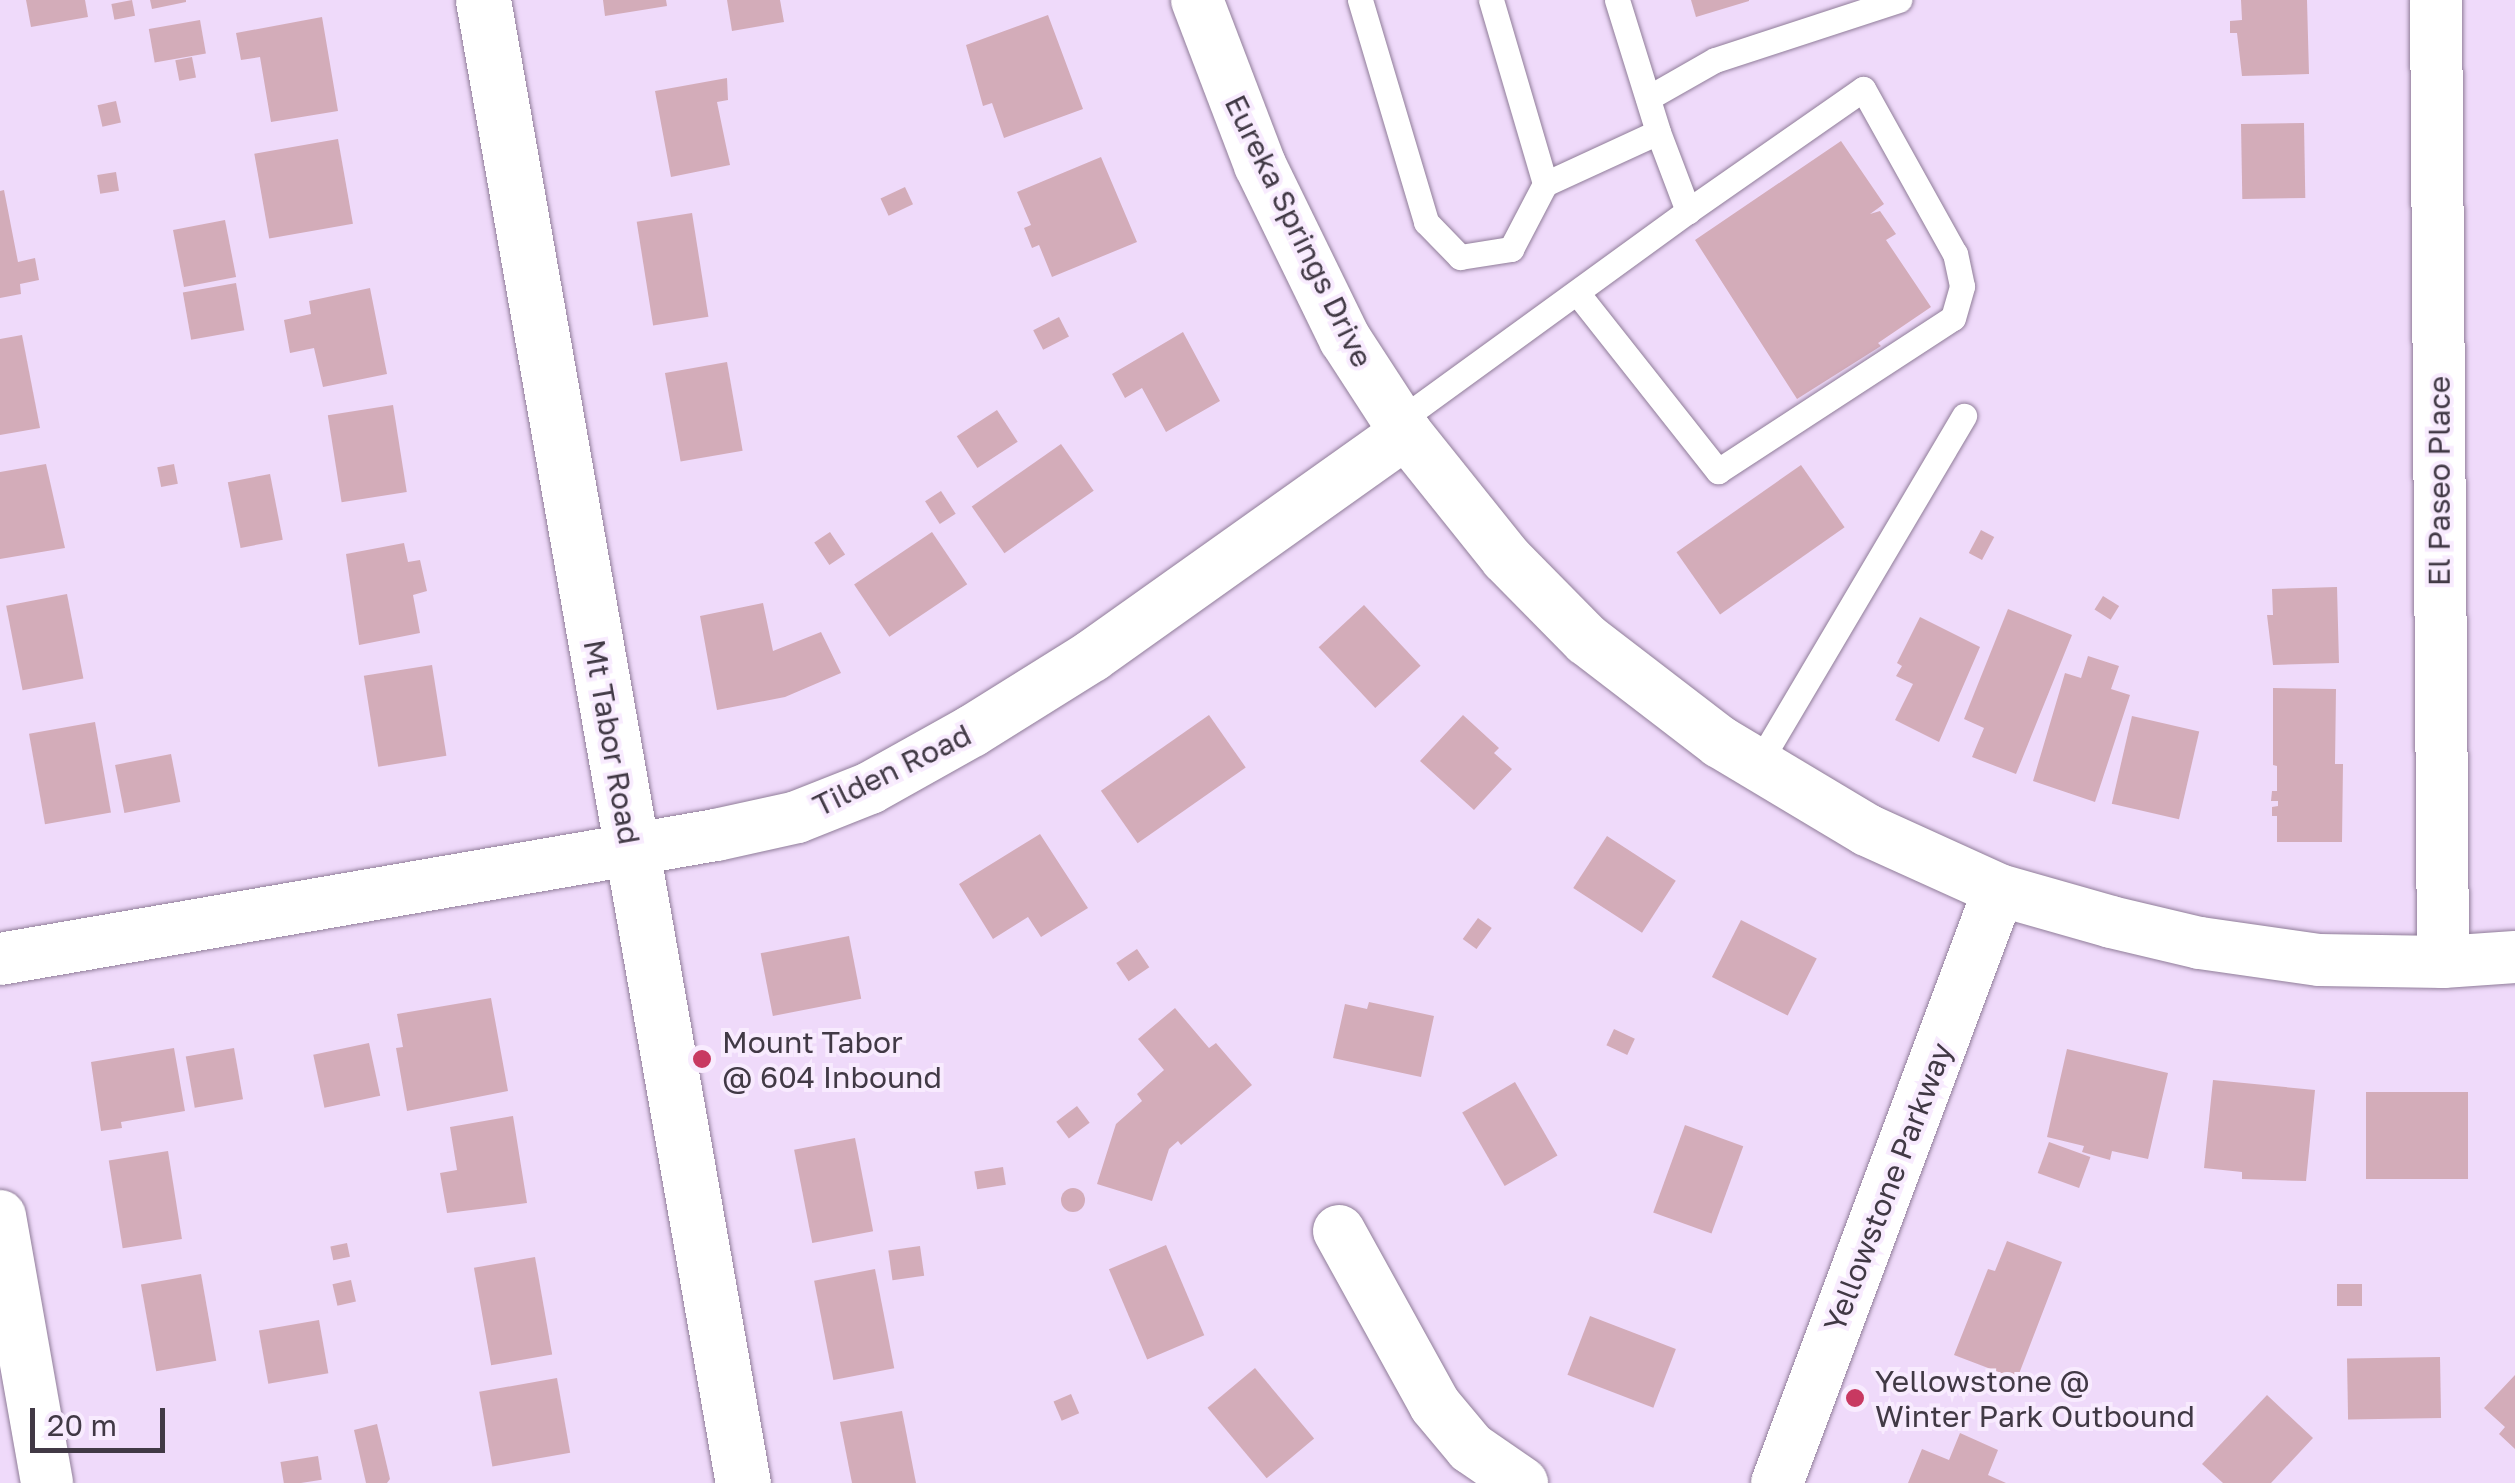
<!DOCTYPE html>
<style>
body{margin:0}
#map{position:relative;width:2515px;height:1483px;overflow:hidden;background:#efdafa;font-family:"Golos Text",sans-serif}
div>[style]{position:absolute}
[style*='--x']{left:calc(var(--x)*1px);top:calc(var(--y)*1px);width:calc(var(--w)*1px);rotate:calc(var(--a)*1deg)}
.building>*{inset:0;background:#d3acb9;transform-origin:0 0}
.round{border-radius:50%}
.roads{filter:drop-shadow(0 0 2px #907d99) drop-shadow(0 0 2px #907d99)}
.service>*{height:25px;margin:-12.5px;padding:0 12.5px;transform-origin:12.5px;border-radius:12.5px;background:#fff}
.minor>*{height:52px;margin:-26px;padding:0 26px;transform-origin:26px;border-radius:26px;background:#fff}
.tertiary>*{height:55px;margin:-27.5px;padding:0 27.5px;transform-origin:27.5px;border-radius:27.5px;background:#fff}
.dots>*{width:28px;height:28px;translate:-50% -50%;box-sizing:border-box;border:5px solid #f8ebfe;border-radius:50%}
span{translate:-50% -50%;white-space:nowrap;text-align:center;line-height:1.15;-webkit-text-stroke:8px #f8ebfe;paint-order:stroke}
.street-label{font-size:30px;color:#413945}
.poi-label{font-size:30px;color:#413945}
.left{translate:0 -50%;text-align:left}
.scale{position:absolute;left:30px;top:1408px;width:135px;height:45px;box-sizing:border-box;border:5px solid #413945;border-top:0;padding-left:12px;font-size:30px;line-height:35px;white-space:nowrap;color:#413945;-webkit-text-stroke:8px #f8ebfe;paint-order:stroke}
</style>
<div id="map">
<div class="building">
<div style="clip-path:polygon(26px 0,85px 0,88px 17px,31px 27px)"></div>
<div style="left:132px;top:0;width:16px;height:21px;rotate:79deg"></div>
<div style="clip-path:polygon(150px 0,186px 0,186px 2px,152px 9px)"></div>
<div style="clip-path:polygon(603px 0,666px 0,667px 6px,605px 16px)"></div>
<div style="clip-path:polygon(727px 0,780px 0,784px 22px,732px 31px)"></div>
<div style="clip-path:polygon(1691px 0,1749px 0,1749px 1px,1696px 17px)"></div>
<div style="clip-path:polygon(2241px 0,2307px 0,2309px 74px,2242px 76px,2237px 33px,2230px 33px,2230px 21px,2242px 20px)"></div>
<div style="clip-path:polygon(1048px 15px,1083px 109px,1004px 138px,992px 103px,983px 106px,966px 45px)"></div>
<div style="clip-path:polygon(322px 17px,338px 111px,271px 122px,260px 57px,241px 60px,236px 33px)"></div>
<div style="left:200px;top:20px;width:34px;height:52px;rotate:80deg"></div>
<div style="left:192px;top:57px;width:21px;height:17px;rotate:79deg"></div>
<div style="clip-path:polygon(727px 78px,728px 100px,717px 102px,730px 165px,671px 177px,655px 91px)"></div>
<div style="left:116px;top:101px;width:22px;height:19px;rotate:77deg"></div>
<div style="left:2304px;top:123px;width:75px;height:63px;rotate:89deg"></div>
<div style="left:338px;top:139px;width:86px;height:85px;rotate:80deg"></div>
<div style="clip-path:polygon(1841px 141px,1884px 204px,1870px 214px,1880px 211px,1896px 234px,1886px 240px,1931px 307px,1878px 343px,1881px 346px,1797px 399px,1695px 240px)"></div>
<div style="clip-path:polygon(1101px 157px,1137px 242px,1052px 277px,1039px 245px,1032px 248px,1024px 228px,1031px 225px,1017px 192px)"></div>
<div style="left:116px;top:172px;width:19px;height:19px;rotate:81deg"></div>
<div style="left:905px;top:187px;width:19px;height:27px;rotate:65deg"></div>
<div style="clip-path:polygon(4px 190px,18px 262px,35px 258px,39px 280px,20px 284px,21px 294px,0 298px,0 191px)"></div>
<div style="left:692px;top:213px;width:105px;height:56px;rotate:81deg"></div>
<div style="left:225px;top:220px;width:58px;height:53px;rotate:79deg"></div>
<div style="left:236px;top:283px;width:48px;height:54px;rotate:80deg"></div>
<div style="clip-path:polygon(370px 288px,387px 374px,323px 387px,314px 348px,290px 353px,284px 320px,311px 314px,309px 301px)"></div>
<div style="left:1059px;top:317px;width:22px;height:29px;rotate:63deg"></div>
<div style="clip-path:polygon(1183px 332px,1220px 401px,1166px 432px,1142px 388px,1125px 398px,1112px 374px)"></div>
<div style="clip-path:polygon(22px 335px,40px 428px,0 435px,0 339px)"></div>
<div style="left:727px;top:362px;width:90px;height:63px;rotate:80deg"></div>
<div style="left:393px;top:405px;width:88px;height:66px;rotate:81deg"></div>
<div style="left:997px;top:410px;width:38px;height:48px;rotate:57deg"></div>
<div style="left:1061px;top:444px;width:57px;height:109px;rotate:55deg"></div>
<div style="clip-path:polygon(46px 464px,65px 548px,0 559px,0 472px)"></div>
<div style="left:174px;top:464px;width:20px;height:17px;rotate:79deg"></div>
<div style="left:1801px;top:465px;width:76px;height:152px;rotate:55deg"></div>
<div style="left:270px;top:474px;width:67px;height:43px;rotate:79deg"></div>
<div style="left:941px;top:491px;width:27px;height:19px;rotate:57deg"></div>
<div style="left:1981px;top:530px;width:15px;height:26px;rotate:28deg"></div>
<div style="left:830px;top:532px;width:27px;height:19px;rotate:56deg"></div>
<div style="left:932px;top:532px;width:63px;height:94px;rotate:56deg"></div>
<div style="clip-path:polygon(404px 543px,408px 562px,420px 560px,427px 591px,413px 595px,420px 633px,359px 645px,346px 554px)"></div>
<div style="clip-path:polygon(2337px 587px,2339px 663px,2273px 665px,2267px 615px,2273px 615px,2272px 589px)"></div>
<div style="left:67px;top:594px;width:86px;height:62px;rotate:79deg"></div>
<div style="left:2103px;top:596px;width:19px;height:16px;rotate:32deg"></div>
<div style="clip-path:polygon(763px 603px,773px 651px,821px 632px,841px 673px,785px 697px,717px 710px,700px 616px)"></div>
<div style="left:1364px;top:605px;width:83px;height:62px;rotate:47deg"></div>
<div style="clip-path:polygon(2008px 609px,2072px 635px,2016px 774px,1972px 757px,1984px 728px,1964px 719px)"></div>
<div style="clip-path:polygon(1920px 617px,1980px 647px,1939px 742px,1895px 720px,1913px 684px,1896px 676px,1902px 666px,1897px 663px)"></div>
<div style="clip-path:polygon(2088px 656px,2119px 666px,2111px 689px,2130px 695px,2095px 802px,2033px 781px,2065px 673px,2081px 678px)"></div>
<div style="left:432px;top:665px;width:92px;height:69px;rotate:81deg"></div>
<div style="clip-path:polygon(2273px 688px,2336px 689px,2335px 764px,2343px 764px,2342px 842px,2277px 842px,2277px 816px,2272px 816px,2272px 807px,2278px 806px,2278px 801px,2271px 801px,2272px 791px,2277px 791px,2277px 766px,2273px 765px)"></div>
<div style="left:1209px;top:715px;width:64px;height:132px;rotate:55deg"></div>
<div style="clip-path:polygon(1463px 715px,1499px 748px,1494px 753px,1512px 769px,1474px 810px,1420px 761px)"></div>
<div style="left:2132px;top:716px;width:69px;height:90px;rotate:13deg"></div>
<div style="left:95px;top:722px;width:92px;height:67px;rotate:80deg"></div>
<div style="left:171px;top:754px;width:49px;height:57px;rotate:79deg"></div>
<div style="clip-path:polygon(1040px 834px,1088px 908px,1041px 937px,1028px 917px,993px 939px,959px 884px)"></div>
<div style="left:1607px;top:836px;width:82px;height:62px;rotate:33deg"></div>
<div style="left:1478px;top:918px;width:17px;height:26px;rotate:36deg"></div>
<div style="left:1741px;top:920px;width:85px;height:64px;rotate:27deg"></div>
<div style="left:849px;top:936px;width:64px;height:90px;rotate:79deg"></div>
<div style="left:1137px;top:949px;width:22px;height:25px;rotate:56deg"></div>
<div style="clip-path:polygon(491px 998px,508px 1091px,407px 1111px,396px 1048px,403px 1047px,397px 1014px)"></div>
<div style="clip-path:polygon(1369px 1002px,1434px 1016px,1421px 1077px,1333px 1058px,1345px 1004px,1367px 1009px)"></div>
<div style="clip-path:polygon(1175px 1008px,1209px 1048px,1216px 1043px,1252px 1085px,1181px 1145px,1178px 1141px,1169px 1149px,1152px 1201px,1097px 1184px,1116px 1124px,1142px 1101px,1137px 1094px,1164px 1070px,1138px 1039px)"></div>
<div style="left:1614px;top:1029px;width:23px;height:18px;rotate:25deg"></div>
<div style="left:369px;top:1043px;width:54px;height:57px;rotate:78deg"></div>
<div style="clip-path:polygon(174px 1048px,185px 1111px,121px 1122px,122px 1128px,101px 1131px,91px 1062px)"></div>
<div style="left:234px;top:1048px;width:52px;height:49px;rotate:80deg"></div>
<div style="clip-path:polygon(2067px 1049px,2168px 1073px,2148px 1159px,2112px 1151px,2110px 1160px,2082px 1152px,2084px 1146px,2047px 1137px)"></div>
<div style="clip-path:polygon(2213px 1080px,2315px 1090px,2306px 1181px,2242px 1179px,2242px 1172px,2204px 1168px)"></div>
<div style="left:1515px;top:1082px;width:85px;height:61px;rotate:60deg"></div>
<div style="left:2366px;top:1092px;width:102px;height:87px"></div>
<div style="left:1077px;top:1106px;width:21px;height:26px;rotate:53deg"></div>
<div style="clip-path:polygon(513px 1116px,527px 1203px,447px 1213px,440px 1173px,457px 1170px,450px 1127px)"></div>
<div style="left:1685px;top:1125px;width:62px;height:93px;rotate:20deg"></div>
<div style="left:855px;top:1138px;width:95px;height:62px;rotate:79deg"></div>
<div style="left:2049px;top:1142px;width:44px;height:33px;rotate:20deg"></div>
<div style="left:168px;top:1151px;width:89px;height:60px;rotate:81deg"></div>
<div style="left:1003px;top:1167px;width:18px;height:29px;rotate:81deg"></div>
<div class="round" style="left:1061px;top:1188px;width:24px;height:24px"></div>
<div style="clip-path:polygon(2007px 1241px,2062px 1262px,2017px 1379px,1954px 1355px,1988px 1269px,1995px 1271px)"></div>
<div style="left:347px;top:1243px;width:14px;height:17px;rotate:78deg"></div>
<div style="left:1166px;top:1245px;width:98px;height:62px;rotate:67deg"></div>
<div style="left:920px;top:1246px;width:30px;height:32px;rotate:82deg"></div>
<div style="left:535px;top:1257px;width:99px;height:62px;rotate:80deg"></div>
<div style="left:875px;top:1269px;width:101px;height:62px;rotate:79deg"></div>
<div style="left:201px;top:1274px;width:88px;height:61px;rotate:80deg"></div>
<div style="left:351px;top:1280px;width:22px;height:19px;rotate:77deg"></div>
<div style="left:2362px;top:1284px;width:22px;height:25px;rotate:90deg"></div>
<div style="left:1590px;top:1316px;width:92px;height:63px;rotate:21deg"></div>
<div style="left:319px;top:1320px;width:54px;height:61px;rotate:80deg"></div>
<div style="left:2440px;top:1357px;width:61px;height:93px;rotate:89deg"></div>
<div style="left:1255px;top:1368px;width:92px;height:62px;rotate:50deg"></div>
<div style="clip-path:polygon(2515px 1375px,2515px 1449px,2499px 1434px,2505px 1427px,2484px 1408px)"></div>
<div style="left:557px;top:1378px;width:76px;height:79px;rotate:80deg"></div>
<div style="left:1071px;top:1394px;width:21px;height:19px;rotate:67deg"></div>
<div style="clip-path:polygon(2267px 1395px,2313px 1438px,2271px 1483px,2223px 1483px,2202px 1464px)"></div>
<div style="clip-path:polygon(902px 1411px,916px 1483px,852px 1483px,840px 1422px)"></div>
<div style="clip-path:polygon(377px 1424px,390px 1479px,387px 1483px,366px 1483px,354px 1430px)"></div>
<div style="clip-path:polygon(1960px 1433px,1998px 1450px,1988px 1475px,2006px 1483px,1908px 1483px,1922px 1449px,1949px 1460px)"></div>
<div style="left:318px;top:1456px;width:24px;height:38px;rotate:81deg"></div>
</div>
<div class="roads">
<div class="service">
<div style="--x:1360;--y:0;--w:232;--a:73.4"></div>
<div style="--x:1426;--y:222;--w:49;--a:45.8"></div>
<div style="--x:1460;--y:257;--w:52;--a:-8.9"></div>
<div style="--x:1511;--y:249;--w:73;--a:-62.4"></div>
<div style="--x:1545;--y:184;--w:124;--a:-24.7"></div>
<div style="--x:1658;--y:132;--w:85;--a:69.2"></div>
<div style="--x:1688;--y:211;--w:357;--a:144"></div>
<div style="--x:1491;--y:0;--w:192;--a:73.6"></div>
<div style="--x:1617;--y:0;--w:138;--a:72.7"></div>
<div style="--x:1648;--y:98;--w:77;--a:-29.6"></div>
<div style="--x:1715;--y:60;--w:194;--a:-18.1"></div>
<div style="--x:1578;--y:294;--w:226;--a:51.7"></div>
<div style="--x:1718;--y:471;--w:280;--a:-33.1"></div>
<div style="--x:1953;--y:318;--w:33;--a:-74"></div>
<div style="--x:1962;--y:286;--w:33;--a:-102"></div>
<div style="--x:1955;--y:254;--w:189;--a:-119.1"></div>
<div style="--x:1863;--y:89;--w:213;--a:145.1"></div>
<div style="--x:1757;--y:766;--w:407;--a:-59.4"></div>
</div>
<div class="minor">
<div style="--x:1197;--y:0;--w:177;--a:69.1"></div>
<div style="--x:1260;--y:165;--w:194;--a:64"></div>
<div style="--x:1345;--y:339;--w:112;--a:57"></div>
<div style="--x:1406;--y:433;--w:160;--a:51.3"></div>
<div style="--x:1506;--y:558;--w:115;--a:45.4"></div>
<div style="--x:1587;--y:640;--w:168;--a:37.5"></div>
<div style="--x:1720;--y:742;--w:171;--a:30.9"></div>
<div style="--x:1867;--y:830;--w:145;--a:24.4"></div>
<div style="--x:1999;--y:890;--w:116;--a:15.9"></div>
<div style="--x:2111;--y:922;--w:91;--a:13.3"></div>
<div style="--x:2200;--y:943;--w:120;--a:8.1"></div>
<div style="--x:2319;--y:960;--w:124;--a:0.9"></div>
<div style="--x:2443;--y:962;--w:72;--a:-4"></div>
<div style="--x:2436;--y:0;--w:962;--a:89.58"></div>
<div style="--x:0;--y:959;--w:727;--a:-9.83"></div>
<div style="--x:716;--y:835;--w:83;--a:-12.5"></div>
<div style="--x:797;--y:817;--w:79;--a:-21.7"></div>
<div style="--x:870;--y:788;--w:117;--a:-29.2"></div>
<div style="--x:972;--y:731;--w:142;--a:-32"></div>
<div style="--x:1092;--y:656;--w:385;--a:-35.4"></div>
<div style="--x:0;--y:1216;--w:271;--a:80"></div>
<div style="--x:1339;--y:1231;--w:199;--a:61.1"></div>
<div style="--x:1435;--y:1405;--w:56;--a:50.1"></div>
<div style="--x:1471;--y:1448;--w:62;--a:34.5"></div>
<div style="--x:1777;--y:1483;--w:633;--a:-69.48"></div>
</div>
<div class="tertiary">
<div style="--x:483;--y:0;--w:1506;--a:80.06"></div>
</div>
</div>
<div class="dots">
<div style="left:702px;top:1059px;background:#c83961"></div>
<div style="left:1855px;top:1398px;background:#c83961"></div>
</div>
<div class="street-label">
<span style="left:1299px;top:231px;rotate:64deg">Eureka Springs Drive</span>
<span style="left:2439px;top:481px;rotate:-90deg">El Paseo Place</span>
<span style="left:612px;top:742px;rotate:80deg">Mt Tabor Road</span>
<span style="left:892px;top:770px;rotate:-26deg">Tilden Road</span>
<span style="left:1888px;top:1187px;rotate:-69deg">Yellowstone Parkway</span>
</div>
<div class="poi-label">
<span class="left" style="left:722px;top:1059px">Mount Tabor<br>@ 604 Inbound</span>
<span class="left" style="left:1875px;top:1398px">Yellowstone @<br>Winter Park Outbound</span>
</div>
<div class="scale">20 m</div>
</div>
